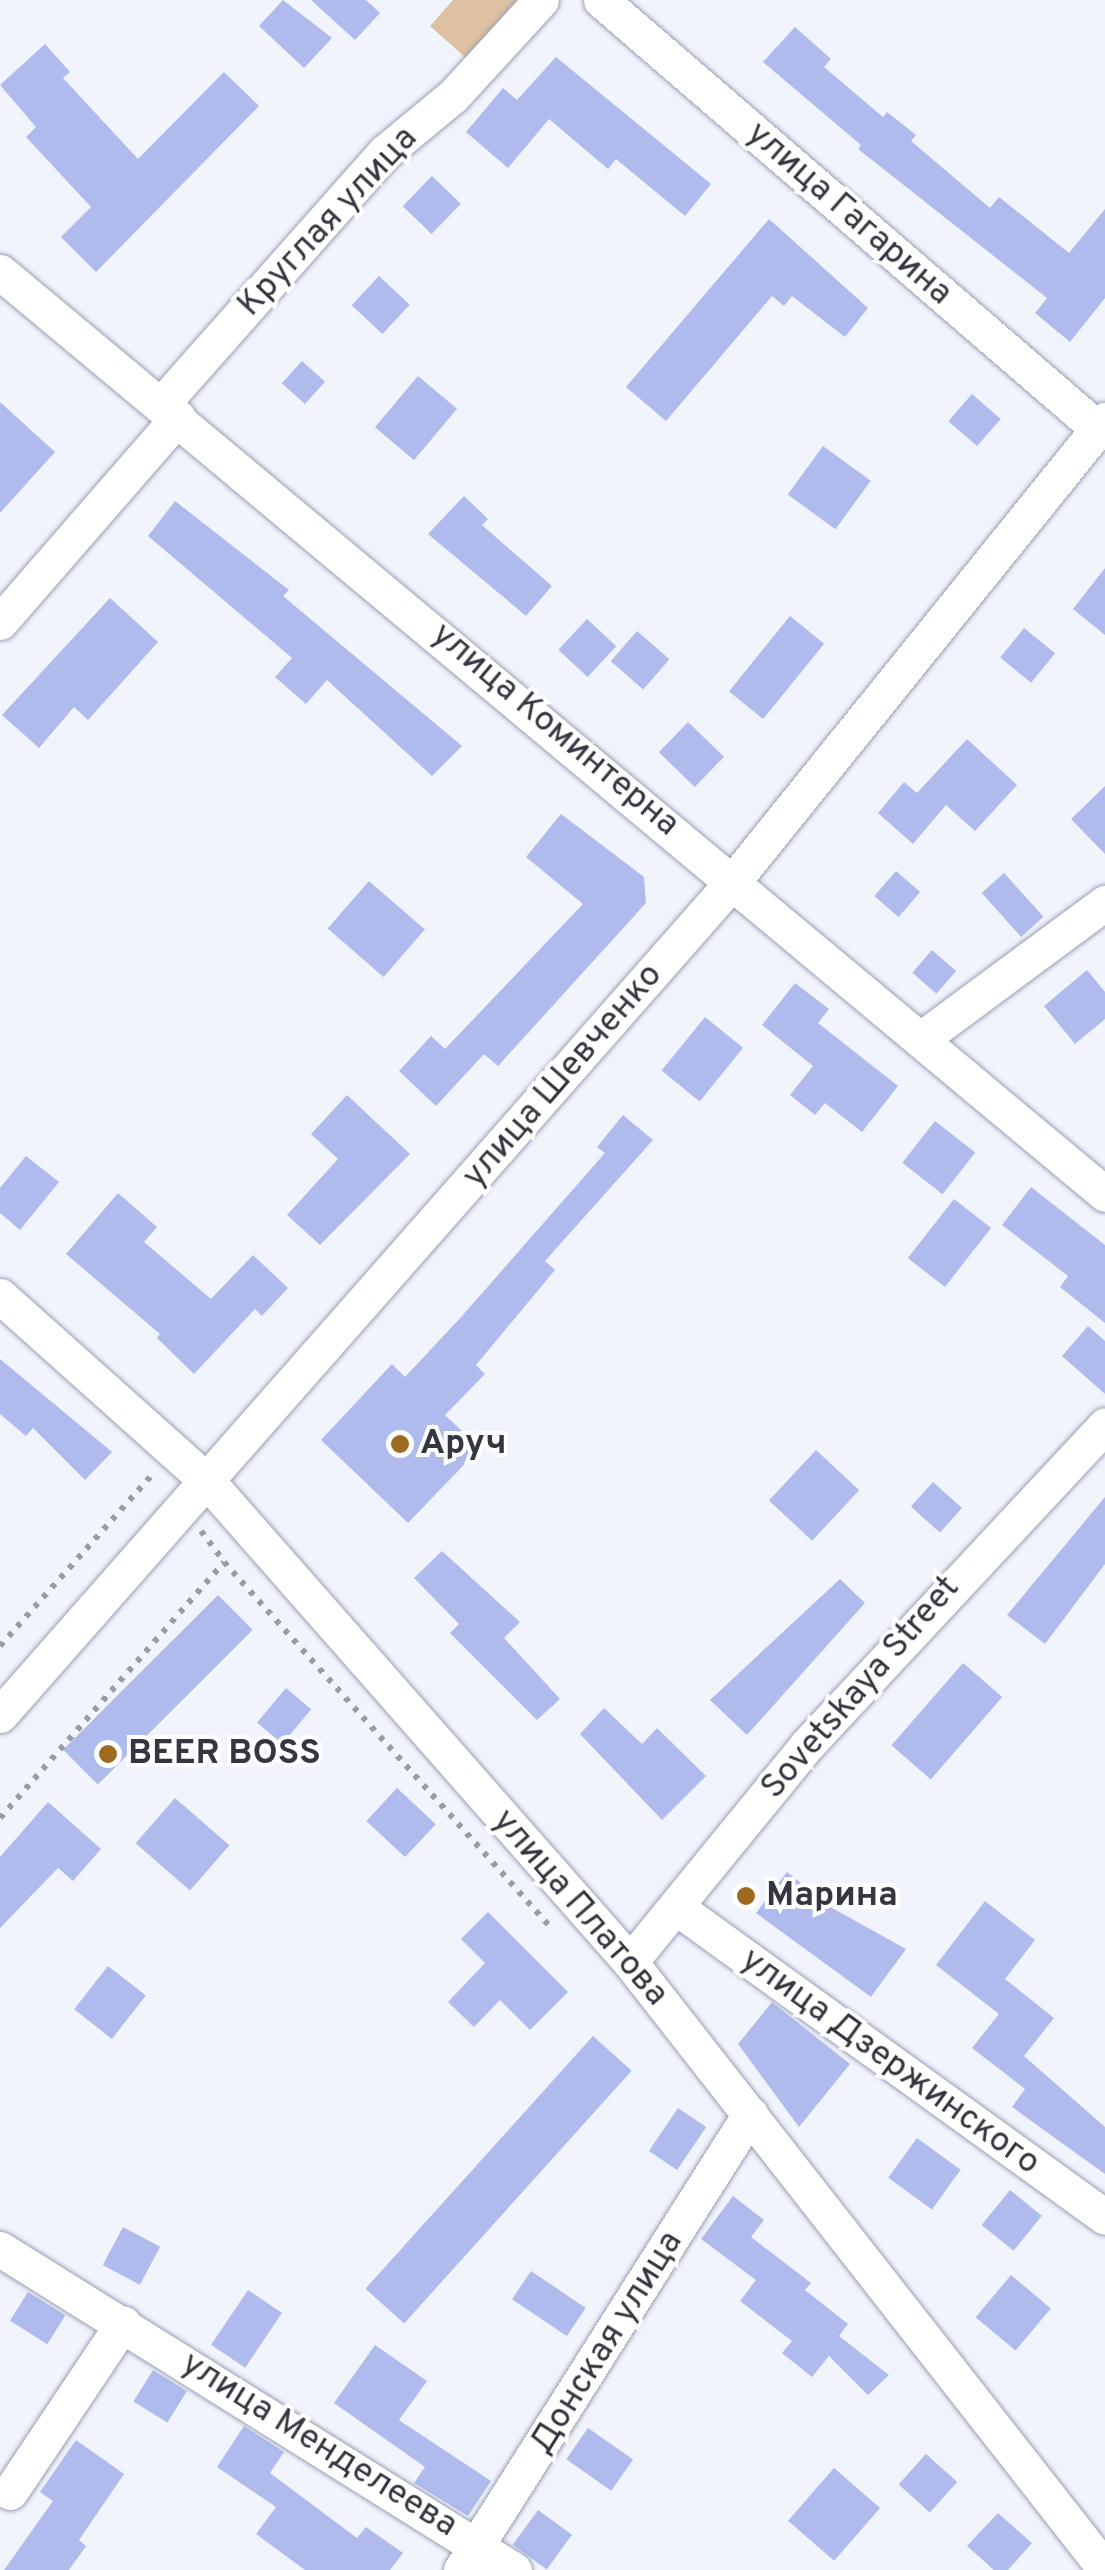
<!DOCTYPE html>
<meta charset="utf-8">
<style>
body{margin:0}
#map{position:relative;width:1105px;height:2570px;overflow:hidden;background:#f1f4fd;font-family:Overpass,sans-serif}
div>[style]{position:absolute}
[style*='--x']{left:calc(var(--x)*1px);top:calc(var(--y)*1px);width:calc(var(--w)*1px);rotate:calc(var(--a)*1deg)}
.green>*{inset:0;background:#ddc1a2}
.building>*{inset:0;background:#aebbec;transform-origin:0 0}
.path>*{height:6px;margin-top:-3px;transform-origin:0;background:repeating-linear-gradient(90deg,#999ca5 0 5px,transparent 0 13px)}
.roads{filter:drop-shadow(0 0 2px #999eb3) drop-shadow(0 0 2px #999eb3)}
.minor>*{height:35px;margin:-17.5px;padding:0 17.5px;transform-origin:17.5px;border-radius:17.5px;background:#fff}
.dots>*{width:28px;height:28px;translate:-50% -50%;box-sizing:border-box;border:5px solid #fff;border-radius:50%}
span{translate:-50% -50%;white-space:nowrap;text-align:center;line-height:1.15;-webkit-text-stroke:8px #fff;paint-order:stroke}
.street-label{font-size:35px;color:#34373f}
.poi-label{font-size:35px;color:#34373f;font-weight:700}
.left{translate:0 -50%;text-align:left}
</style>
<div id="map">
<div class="green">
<div style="clip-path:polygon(453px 0,517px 0,466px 58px,430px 26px)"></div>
</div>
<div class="building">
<div style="clip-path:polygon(283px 0,332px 38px,304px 68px,259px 26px)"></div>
<div style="clip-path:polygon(311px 0,366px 0,380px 13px,355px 40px)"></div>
<div style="clip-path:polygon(795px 27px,831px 59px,824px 67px,883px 117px,887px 112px,916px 135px,911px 141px,990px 208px,999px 197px,1069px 253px,1105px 209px,1105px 298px,1070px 342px,1035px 313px,1047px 298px,858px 149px,861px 145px,763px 62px)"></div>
<div style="clip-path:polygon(45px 44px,70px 72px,63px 78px,138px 159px,224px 72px,259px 106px,96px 272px,61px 237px,91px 207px,26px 137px,36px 127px,0 85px)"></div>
<div style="clip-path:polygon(556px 57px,711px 184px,685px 216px,616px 159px,608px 169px,549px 119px,508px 168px,466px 132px,503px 88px,517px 100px)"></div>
<div style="left:432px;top:176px;width:40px;height:42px;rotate:44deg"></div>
<div style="clip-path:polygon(769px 219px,868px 308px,845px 337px,792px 296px,784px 306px,772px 296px,666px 421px,626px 387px)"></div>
<div style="left:379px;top:276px;width:42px;height:40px;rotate:43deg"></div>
<div style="left:302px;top:361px;width:31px;height:30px;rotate:42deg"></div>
<div style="left:418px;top:376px;width:51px;height:67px;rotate:40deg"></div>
<div style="left:972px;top:394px;width:38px;height:36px;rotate:41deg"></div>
<div style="clip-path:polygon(0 402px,55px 452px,0 513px)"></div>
<div style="left:823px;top:446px;width:59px;height:60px;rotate:36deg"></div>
<div style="clip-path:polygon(464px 496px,488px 519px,482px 525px,552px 586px,526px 616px,428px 534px)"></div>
<div style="clip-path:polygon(175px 501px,289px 590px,283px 596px,462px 746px,432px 776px,327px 680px,306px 704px,275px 677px,292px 658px,148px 536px)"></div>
<div style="clip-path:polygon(1105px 568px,1105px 635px,1073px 609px)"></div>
<div style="clip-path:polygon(110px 598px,158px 642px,88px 720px,74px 707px,39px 748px,2px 715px)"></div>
<div style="left:790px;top:616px;width:44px;height:97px;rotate:39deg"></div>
<div style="left:587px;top:619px;width:40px;height:42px;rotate:43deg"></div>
<div style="left:1024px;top:628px;width:40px;height:38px;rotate:39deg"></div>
<div style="left:637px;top:631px;width:43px;height:40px;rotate:41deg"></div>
<div style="left:688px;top:722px;width:50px;height:42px;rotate:44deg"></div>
<div style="clip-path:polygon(967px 739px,1017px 785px,975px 831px,946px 805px,913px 844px,878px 813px,904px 782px,917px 793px)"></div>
<div style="clip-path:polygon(1105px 786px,1105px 854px,1071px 819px)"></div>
<div style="clip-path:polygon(561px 814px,644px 877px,646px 903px,498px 1066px,484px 1054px,436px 1106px,399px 1071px,431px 1036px,445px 1049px,583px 904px,526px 857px)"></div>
<div style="left:896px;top:871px;width:32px;height:33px;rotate:41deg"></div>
<div style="left:1004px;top:873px;width:59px;height:30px;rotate:48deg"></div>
<div style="left:369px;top:881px;width:74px;height:63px;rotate:41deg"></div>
<div style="left:932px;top:950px;width:32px;height:30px;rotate:41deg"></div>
<div style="clip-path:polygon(1087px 970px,1105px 992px,1105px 1019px,1075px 1044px,1044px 1006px)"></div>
<div style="clip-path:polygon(795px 983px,829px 1009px,818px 1023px,898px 1086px,862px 1132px,825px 1103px,815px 1115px,790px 1095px,813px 1066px,762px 1025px)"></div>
<div style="left:705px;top:1017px;width:49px;height:69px;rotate:39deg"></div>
<div style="clip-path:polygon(347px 1095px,410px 1154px,320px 1245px,287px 1215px,338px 1159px,311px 1134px)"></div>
<div style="clip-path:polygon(623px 1115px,653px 1140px,545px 1261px,555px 1270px,476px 1365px,485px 1374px,445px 1415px,480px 1448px,408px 1523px,321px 1440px,392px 1364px,405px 1377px,462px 1316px,605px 1153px,597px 1147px)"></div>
<div style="left:935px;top:1121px;width:51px;height:53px;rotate:38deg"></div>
<div style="clip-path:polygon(26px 1156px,59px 1182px,20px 1230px,0 1213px,0 1188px)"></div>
<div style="clip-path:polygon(1031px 1187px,1105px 1245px,1105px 1323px,1060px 1287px,1068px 1276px,1002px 1225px)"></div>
<div style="clip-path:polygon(118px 1193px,157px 1227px,144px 1242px,211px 1299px,253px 1255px,288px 1288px,262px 1316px,255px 1309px,194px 1374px,157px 1338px,160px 1334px,66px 1254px)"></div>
<div style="left:954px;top:1199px;width:47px;height:75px;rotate:38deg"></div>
<div style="clip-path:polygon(1088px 1326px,1105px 1341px,1105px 1394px,1062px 1356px)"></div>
<div style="clip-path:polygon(0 1359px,112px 1452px,85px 1480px,33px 1428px,26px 1436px,0 1414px)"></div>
<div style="left:816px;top:1450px;width:59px;height:69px;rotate:43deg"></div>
<div style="left:933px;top:1482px;width:39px;height:33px;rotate:42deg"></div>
<div style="clip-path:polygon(1105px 1497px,1105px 1564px,1045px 1644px,1007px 1615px)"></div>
<div style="clip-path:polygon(442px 1551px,520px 1622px,504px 1638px,560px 1699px,537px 1720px,450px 1633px,459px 1624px,414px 1578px)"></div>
<div style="clip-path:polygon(840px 1579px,865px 1603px,747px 1735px,710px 1700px)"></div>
<div style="left:218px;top:1595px;width:49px;height:219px;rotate:45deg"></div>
<div style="left:963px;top:1663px;width:52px;height:109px;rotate:41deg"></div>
<div style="left:286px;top:1688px;width:33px;height:45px;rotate:40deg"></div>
<div style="clip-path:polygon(604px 1708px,642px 1744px,657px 1728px,706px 1776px,662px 1820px,580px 1734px)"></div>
<div style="left:397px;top:1788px;width:53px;height:45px;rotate:43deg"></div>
<div style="left:175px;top:1798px;width:72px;height:60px;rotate:41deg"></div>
<div style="clip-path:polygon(48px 1802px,101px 1849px,73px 1881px,58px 1868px,0 1928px,0 1857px)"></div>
<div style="clip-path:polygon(787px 1872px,834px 1909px,906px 1949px,871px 1997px,756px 1913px)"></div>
<div style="clip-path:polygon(985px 1901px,1035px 1940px,1005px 1979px,1054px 2018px,1024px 2056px,1105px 2127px,1105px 2174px,1012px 2107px,1025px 2089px,972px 2048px,999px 2014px,936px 1965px)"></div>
<div style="clip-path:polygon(488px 1912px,568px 1992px,530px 2030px,500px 2000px,474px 2027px,448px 2002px,485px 1963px,461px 1939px)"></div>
<div style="left:108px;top:1966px;width:48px;height:55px;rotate:38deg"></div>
<div style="clip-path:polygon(772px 2002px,850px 2064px,799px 2127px,738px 2044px)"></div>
<div style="left:593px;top:2036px;width:52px;height:340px;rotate:42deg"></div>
<div style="left:678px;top:2108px;width:34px;height:52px;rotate:34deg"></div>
<div style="left:917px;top:2138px;width:54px;height:49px;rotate:36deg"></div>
<div style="left:1010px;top:2190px;width:41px;height:45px;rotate:39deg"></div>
<div style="clip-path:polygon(733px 2196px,764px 2220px,751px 2237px,811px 2283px,805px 2290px,848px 2324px,839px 2336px,889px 2375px,868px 2395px,829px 2356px,812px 2377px,782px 2353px,792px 2341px,740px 2301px,756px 2280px,701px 2239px)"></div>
<div style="left:123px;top:2227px;width:42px;height:43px;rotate:28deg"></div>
<div style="left:531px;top:2271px;width:66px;height:34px;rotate:34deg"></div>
<div style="left:1011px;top:2275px;width:52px;height:55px;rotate:40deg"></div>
<div style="left:248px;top:2290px;width:41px;height:66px;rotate:34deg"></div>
<div style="left:28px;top:2292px;width:44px;height:34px;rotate:32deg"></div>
<div style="clip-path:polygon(375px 2345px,427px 2381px,399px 2420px,491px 2481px,468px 2516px,414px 2483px,425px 2467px,334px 2403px)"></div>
<div style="left:153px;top:2370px;width:40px;height:37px;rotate:32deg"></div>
<div style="clip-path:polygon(244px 2426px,284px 2452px,270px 2473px,357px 2538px,366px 2527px,403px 2553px,390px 2570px,305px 2570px,256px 2534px,276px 2507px,217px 2467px)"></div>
<div style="left:588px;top:2428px;width:55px;height:38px;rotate:35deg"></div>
<div style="clip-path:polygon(76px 2440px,124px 2474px,79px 2540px,86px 2546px,69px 2570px,4px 2570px,53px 2501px,40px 2492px)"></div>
<div style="left:926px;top:2454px;width:42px;height:41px;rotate:42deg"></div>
<div style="left:834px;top:2468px;width:61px;height:70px;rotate:41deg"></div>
<div style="left:538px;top:2510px;width:42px;height:43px;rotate:36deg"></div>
<div style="clip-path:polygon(998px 2513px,1032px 2543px,1008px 2570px,994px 2570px,967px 2546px)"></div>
</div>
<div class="path">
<div style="--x:201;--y:1531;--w:39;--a:53"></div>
<div style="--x:0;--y:1646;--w:229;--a:-48.4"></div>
<div style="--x:0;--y:1818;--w:340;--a:-48.8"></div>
<div style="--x:224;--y:1562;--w:489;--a:48.2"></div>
</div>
<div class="roads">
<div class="minor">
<div style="--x:601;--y:0;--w:657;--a:40.8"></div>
<div style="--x:0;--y:272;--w:1439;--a:39.84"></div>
<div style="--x:161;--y:405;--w:337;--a:-48.5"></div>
<div style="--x:384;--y:153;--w:89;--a:-39.6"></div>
<div style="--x:453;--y:96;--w:130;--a:-47.5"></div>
<div style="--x:0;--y:622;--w:271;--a:-49"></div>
<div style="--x:921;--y:1039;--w:229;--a:-36.5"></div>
<div style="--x:0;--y:1296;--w:279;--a:41.8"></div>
<div style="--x:208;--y:1482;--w:639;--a:48.68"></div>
<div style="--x:630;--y:1962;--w:771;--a:51.96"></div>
<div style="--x:0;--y:1715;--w:1113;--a:-48.68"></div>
<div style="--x:735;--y:879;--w:590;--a:-51.13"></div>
<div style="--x:676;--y:1907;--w:529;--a:35.85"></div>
<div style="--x:630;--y:1962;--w:280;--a:-50.8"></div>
<div style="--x:807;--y:1745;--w:437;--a:-47"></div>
<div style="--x:0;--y:2249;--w:606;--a:31.99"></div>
<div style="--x:10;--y:2492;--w:203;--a:-56.2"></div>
<div style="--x:461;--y:2570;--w:540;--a:-57.63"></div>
</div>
</div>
<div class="dots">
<div style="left:400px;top:1444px;background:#9e6921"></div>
<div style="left:108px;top:1754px;background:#9e6921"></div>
<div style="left:746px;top:1896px;background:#9e6921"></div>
</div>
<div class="street-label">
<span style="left:849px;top:214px;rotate:41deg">улица Гагарина</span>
<span style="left:328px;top:222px;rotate:-47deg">Круглая улица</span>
<span style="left:555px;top:730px;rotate:40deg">улица Коминтерна</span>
<span style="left:563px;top:1076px;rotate:-49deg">улица Шевченко</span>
<span style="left:861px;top:1688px;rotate:-49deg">Sovetskaya Street</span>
<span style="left:580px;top:1908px;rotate:49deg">улица Платова</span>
<span style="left:890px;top:2062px;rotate:36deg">улица Дзержинского</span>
<span style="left:607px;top:2343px;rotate:-58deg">Донская улица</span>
<span style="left:319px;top:2445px;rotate:32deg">улица Менделеева</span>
</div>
<div class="poi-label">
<span class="left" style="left:420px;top:1444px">Аруч</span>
<span class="left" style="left:128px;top:1754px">BEER BOSS</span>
<span class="left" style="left:766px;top:1896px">Марина</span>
</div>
</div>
